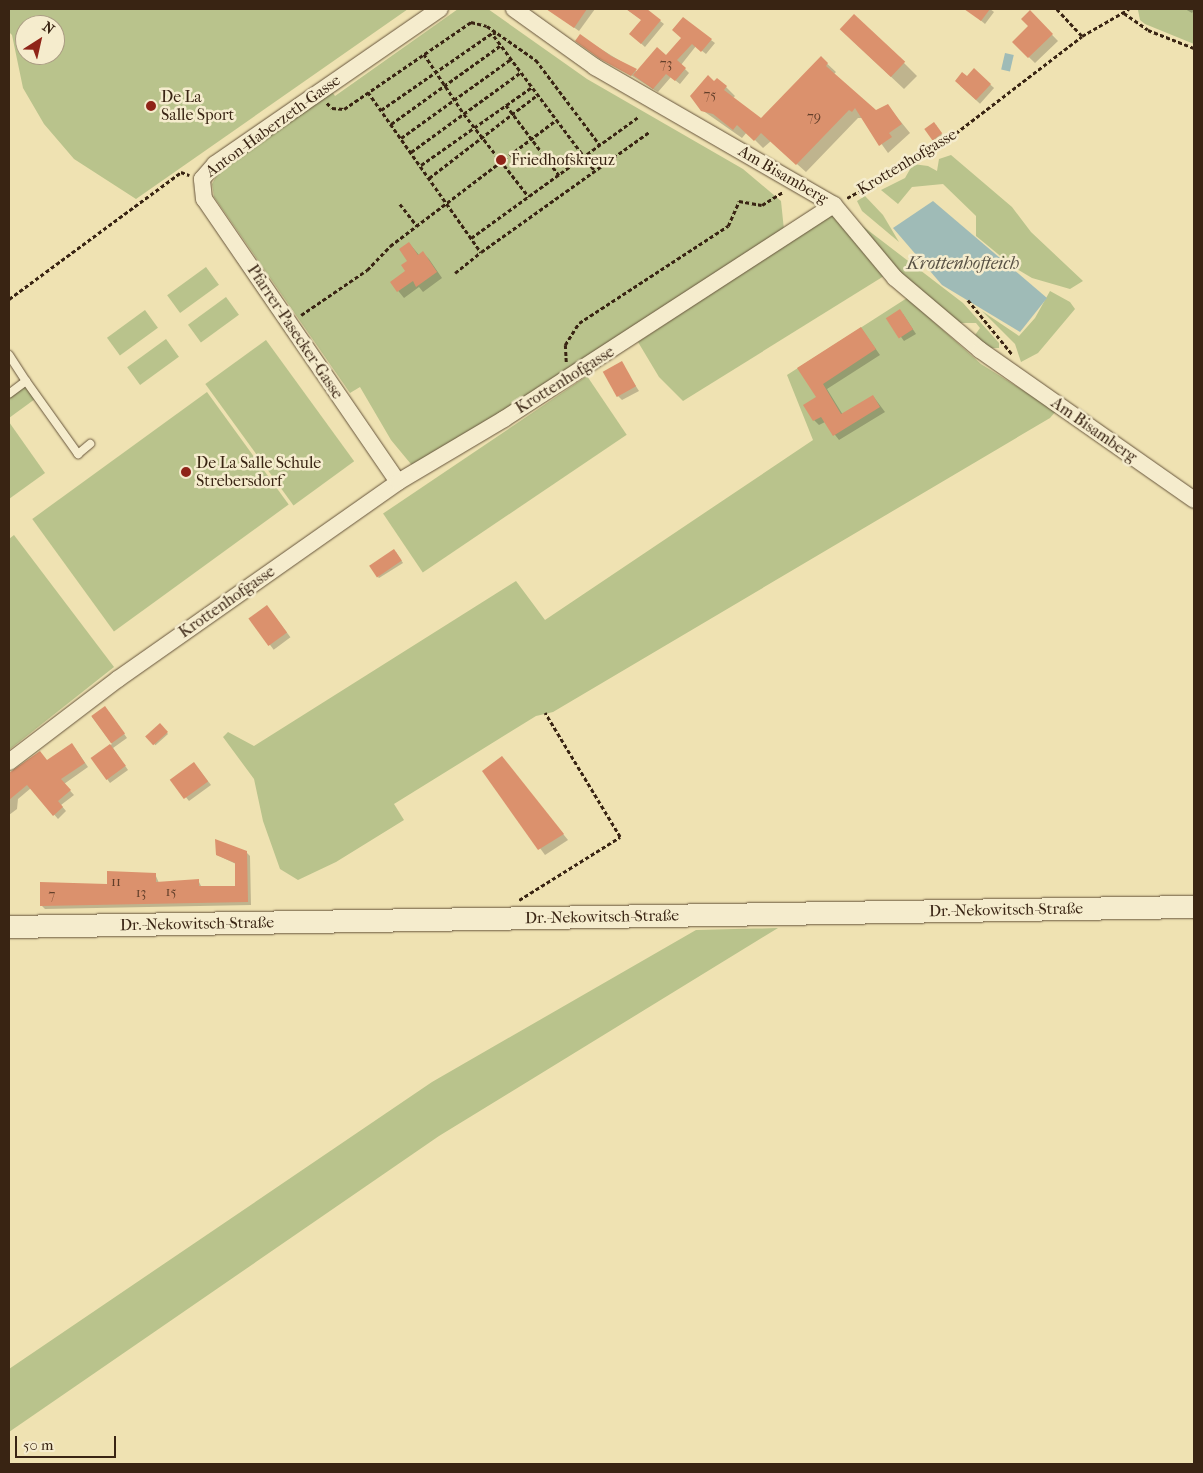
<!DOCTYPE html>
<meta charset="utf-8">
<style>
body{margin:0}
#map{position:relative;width:1203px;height:1473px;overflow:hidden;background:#efe2b2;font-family:"IM FELL French Canon",serif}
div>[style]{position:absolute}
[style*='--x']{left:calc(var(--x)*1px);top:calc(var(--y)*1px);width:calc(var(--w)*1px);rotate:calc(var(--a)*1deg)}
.green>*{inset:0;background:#b9c38c;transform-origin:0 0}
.water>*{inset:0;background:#9fbbb7;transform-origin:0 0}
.shadow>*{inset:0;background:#0003;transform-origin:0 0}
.building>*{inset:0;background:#db916d;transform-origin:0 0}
.path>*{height:2.5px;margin-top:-1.25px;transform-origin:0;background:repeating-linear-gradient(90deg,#392413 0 4px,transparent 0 6.5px)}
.roads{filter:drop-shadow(0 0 1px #66543b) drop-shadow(0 0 1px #66543b)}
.lane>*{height:8px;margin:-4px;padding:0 4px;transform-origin:4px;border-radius:4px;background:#f5eccd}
.street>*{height:16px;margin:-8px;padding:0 8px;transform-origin:8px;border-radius:8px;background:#f5eccd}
.secondary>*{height:22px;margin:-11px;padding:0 11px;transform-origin:11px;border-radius:11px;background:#f5eccd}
.dots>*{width:14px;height:14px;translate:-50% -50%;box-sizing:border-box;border:2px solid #f5eccd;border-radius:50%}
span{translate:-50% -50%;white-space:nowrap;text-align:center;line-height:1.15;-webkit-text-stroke:5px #f5eccd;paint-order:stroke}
.number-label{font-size:14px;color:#623f2a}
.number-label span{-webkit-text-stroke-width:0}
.poi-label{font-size:16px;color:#392413}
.left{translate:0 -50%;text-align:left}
.street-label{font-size:16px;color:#392413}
.water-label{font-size:18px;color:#585144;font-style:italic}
.frame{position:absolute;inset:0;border:10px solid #392413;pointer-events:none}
.north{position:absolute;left:15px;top:15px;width:50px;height:50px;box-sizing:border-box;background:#f5eccd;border:1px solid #aa9c83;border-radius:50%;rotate:35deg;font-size:14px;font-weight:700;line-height:20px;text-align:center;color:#392413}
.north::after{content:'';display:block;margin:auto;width:18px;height:22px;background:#8f2418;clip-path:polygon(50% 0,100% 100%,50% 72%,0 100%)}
.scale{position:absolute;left:15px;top:1436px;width:101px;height:22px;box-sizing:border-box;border:2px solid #392413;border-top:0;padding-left:6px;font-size:15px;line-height:18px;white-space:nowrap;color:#392413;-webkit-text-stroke:4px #f5eccd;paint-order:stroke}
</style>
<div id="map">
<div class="green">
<div style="clip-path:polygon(evenodd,9px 9px,408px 9px,136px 199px,74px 159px,44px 124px,23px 88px,12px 35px,9px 32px,9px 9px,25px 25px,55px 25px,55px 55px,25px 55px,25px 25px)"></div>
<div style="clip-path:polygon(458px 9px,488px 9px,587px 79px,743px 169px,781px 201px,784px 230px,415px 469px,391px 440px,360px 387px,350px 393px,214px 197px,212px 184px,220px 169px,331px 90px,335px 96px)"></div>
<div style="clip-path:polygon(1194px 9px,1194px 44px,1145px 24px,1140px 20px,1138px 10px)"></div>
<div style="clip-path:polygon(951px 155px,1012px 207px,1031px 232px,1083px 281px,1070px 289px,1032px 278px,1015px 268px,976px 236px,976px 216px,943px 184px,912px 187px,898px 204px,881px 190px,905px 178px,913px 164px,928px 166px,937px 171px,939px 159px)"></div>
<div style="clip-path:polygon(865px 196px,883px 215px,899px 242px,862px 211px,857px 201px)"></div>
<div style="clip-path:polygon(834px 213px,884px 276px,683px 401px,659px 377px,638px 342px)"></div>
<div style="clip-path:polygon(856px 221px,963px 303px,999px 343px,999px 348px,987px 348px,975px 335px,980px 328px,976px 323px,958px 323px,891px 268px)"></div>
<div style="left:206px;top:267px;width:22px;height:48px;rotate:54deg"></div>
<div style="clip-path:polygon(1050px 291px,1070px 302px,1075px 309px,1038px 353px,1021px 362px,1015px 344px,982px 311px,1019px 336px,1035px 318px)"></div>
<div style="left:226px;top:297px;width:22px;height:47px;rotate:54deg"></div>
<div style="clip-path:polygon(907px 298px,981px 364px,1056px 411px,1050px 418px,553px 712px,536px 716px,394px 804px,404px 820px,336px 862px,298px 880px,280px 869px,263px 821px,254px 779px,223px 737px,228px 732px,254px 746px,516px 581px,545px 620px,813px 440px,787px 375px)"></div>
<div style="left:145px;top:310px;width:22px;height:47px;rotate:54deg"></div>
<div style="left:166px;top:339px;width:22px;height:48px;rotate:54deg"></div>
<div style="left:266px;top:340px;width:150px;height:75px;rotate:54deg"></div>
<div style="left:587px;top:376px;width:71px;height:246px;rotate:56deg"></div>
<div style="clip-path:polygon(24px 385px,35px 399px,9px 418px,9px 396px)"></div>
<div style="left:207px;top:392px;width:139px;height:216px;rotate:54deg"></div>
<div style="clip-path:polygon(9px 422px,45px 473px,9px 499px)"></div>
<div style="clip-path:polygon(14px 535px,114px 667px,9px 750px,9px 539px)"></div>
<div style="clip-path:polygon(778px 928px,439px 1136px,9px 1432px,9px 1369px,432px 1082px,696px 930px)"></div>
</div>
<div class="water">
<div style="left:1005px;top:53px;width:9px;height:17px;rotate:13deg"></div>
<div style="clip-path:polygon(933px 201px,1047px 298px,1020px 332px,942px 285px,893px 228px)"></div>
</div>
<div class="shadow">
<div style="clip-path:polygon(548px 9px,595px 9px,579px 31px)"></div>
<div style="clip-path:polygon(626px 9px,645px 9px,664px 24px,645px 47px,635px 38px,642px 20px)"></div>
<div style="clip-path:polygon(975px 9px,990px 9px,994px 12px,985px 24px,972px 13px)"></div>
<div style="clip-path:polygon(1185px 9px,1194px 9px,1194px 10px,1192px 13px)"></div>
<div style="clip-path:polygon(1030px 12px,1058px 41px,1035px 63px,1013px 42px,1030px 26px)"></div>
<div style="clip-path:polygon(580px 36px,638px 72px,666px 57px,682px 39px,711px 40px,715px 43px,706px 54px,696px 46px,681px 65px,689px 73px,680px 84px,671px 77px,658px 92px,579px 43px)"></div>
<div style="clip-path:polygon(854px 42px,904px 63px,917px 76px,904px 89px)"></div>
<div style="clip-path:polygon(821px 58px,836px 72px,834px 74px,876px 111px,888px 106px,910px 133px,888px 153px,863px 118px,858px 118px,806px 172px,771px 141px,763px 148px,747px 132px,742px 138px,702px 110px,714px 83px,726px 87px,735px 96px,733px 98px,761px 120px)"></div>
<div style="left:974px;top:70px;width:27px;height:21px;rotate:42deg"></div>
<div style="clip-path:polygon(936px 125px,942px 135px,934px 140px,932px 139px)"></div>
<div style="clip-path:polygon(409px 243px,419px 255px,423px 253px,429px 259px,442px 278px,423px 292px,419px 287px,404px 298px,391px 282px,407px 271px)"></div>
<div style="clip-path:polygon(903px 314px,916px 334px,904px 341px,887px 318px)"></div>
<div style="clip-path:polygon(861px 328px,880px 355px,827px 389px,843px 415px,873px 396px,885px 412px,839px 440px,825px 422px,819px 425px,814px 420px,805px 405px,818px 398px,799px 369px)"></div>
<div style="clip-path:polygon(621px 363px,639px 391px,622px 400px,618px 396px)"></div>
<div style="clip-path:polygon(396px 552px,403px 563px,379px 578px,378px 577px)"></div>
<div style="left:267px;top:606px;width:39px;height:21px;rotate:53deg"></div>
<div style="clip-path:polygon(109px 712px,127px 738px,113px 748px,128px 770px,110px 783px,92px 758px,112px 744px,92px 717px)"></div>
<div style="left:160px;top:725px;width:12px;height:17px;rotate:48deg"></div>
<div style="clip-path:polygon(75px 748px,88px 767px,64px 784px,74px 795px,61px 805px,66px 811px,58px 819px,31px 788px,18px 799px,17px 809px,9px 815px,9px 776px,40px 753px,47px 761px)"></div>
<div style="clip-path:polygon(505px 762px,568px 840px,545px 855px,484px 771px)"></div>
<div style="clip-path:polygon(198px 768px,211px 785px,189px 801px,172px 780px)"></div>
<div style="clip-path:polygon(246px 852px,250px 856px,251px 905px,45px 909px,41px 905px,155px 874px,159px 883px,198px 880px,202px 888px,236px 887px,236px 864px,217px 855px)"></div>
</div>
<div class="building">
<div style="clip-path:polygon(546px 9px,587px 9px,574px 28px)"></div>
<div style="clip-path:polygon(626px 9px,647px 9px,661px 20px,641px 44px,629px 34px,641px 20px)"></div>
<div style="clip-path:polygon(964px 9px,990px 9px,981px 21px)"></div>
<div style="clip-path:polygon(1030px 10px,1053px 34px,1028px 58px,1012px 42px,1028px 26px,1021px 19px)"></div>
<div style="left:854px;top:14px;width:70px;height:21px;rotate:43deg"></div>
<div style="clip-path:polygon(683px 17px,712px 39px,701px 52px,692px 44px,677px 60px,686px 68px,675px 81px,666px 74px,653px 89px,633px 75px,657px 47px,666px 55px,681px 38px,672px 30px)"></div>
<div style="clip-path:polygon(580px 34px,611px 56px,637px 69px,631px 76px,600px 59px,575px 41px)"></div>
<div style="clip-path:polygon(821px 56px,828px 63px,826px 66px,876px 110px,888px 104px,902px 124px,889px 133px,892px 137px,879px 146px,855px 108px,852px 112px,849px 110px,796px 165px,761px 133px,754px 141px,737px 125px,733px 130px,713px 114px,701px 111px,690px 96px,708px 75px,714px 81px,717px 78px,727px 86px,724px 90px,761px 118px)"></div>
<div style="clip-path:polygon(974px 68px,991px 84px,976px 100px,955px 81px,962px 72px,967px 76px)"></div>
<div style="left:934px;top:122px;width:14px;height:12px;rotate:54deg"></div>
<div style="clip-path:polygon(409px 242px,418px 255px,423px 251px,437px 272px,416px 287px,413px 281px,397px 292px,390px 282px,405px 271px,401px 265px,407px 261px,399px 249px)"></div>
<div style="left:900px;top:309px;width:24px;height:17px;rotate:57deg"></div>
<div style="clip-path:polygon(861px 327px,876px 349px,823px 384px,841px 414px,873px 395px,880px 407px,833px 436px,821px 417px,813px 421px,803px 405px,816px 397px,797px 368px)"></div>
<div style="left:622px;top:361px;width:29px;height:22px;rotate:61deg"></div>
<div style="left:394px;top:549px;width:14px;height:30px;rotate:56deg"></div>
<div style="left:267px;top:605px;width:34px;height:23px;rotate:54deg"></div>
<div style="left:105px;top:706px;width:34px;height:17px;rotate:54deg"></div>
<div style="left:160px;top:723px;width:12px;height:20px;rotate:48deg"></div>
<div style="clip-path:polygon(72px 743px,85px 763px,61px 779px,71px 790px,58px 801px,63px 807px,53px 816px,27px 785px,9px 800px,9px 773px,40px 751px,47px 760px)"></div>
<div style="left:110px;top:744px;width:27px;height:24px;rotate:54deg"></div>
<div style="clip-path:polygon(502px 756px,564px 834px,538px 850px,482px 771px)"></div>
<div style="left:194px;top:762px;width:24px;height:30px;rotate:54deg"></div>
<div style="clip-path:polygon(215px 839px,247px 851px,248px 902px,40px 906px,40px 882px,107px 884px,107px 871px,156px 873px,156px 882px,199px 879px,199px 886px,235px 886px,235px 863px,216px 855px)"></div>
</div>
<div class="path">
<div style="--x:1057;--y:9;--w:37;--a:47"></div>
<div style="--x:1124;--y:13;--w:29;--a:35"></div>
<div style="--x:1148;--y:30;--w:49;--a:21.4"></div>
<div style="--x:424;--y:54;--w:72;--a:56.3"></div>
<div style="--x:464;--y:114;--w:105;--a:51.9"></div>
<div style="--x:368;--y:92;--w:196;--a:54.8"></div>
<div style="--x:481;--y:252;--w:206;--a:-35.5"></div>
<div style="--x:327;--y:103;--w:7;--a:45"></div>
<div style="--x:332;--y:108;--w:12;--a:5"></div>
<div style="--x:344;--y:109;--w:154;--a:-34.4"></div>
<div style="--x:471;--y:22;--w:16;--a:14"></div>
<div style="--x:487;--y:26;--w:60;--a:34.8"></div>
<div style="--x:536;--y:60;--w:106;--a:53"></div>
<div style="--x:506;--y:105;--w:88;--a:52.9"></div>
<div style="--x:381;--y:110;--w:139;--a:-34.7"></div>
<div style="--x:495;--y:31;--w:5;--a:101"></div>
<div style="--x:494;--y:36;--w:169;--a:53.2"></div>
<div style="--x:391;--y:124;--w:135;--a:-35.7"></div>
<div style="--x:401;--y:138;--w:135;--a:-35.7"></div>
<div style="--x:411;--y:152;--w:136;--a:-36"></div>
<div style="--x:421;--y:165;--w:136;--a:-35.1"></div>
<div style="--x:429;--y:178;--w:136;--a:-37.5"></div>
<div style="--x:847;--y:198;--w:101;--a:-29.1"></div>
<div style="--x:935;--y:149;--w:185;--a:-37.5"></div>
<div style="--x:1082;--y:36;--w:54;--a:-29.9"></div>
<div style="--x:400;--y:204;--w:28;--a:52"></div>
<div style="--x:471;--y:238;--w:206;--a:-35.9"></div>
<div style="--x:455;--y:273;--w:33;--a:-39"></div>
<div style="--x:9;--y:299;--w:214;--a:-36.4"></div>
<div style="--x:181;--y:172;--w:9;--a:21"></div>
<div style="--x:968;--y:300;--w:70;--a:50.8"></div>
<div style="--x:301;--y:315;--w:80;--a:-34.3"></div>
<div style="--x:367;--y:270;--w:33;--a:-46"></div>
<div style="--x:390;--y:246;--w:208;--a:-37.2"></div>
<div style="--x:566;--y:362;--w:17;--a:-93"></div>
<div style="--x:565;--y:345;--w:26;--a:-58"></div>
<div style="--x:579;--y:323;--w:178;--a:-33.1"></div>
<div style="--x:728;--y:226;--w:27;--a:-66"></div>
<div style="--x:739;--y:201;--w:23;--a:10"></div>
<div style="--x:762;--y:205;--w:25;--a:-32"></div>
<div style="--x:519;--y:900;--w:119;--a:-32"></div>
<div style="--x:620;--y:837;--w:145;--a:-121.2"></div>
</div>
<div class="roads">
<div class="lane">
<div style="--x:9;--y:355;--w:31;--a:57"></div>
<div style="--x:26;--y:381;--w:21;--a:143"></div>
<div style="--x:26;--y:381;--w:90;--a:54.5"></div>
<div style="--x:78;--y:454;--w:16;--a:-40"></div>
</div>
<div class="street">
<div style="--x:514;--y:9;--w:100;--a:35.6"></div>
<div style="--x:595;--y:67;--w:276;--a:30"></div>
<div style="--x:834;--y:205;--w:95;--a:50.1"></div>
<div style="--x:895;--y:278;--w:111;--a:40.3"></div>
<div style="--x:980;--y:350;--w:261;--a:35"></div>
<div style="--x:398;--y:482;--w:343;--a:-124.4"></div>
<div style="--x:204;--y:199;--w:20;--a:-96"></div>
<div style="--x:202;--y:179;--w:20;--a:-49"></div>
<div style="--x:215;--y:164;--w:273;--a:-34.6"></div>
<div style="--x:9;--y:762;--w:137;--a:-37.3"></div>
<div style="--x:118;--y:679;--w:342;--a:-35.1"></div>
<div style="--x:398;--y:482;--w:123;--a:-30.7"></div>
<div style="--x:504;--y:419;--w:393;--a:-33"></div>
</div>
<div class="secondary">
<div style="--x:9;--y:927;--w:1185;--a:-0.97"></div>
</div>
</div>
<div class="dots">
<div style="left:151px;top:106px;background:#8f2418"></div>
<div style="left:501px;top:160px;background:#8f2418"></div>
<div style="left:186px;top:472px;background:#8f2418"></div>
</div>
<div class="number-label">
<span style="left:666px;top:64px">73</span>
<span style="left:710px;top:95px">75</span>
<span style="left:814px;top:117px">79</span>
<span style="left:116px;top:882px">11</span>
<span style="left:171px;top:892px">15</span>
<span style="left:141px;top:893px">13</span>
<span style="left:52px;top:895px">7</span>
</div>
<div class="poi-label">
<span class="left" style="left:161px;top:106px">De La<br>Salle Sport</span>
<span class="left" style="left:511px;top:160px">Friedhofskreuz</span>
<span class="left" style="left:196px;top:472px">De La Salle Schule<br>Strebersdorf</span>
</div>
<div class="street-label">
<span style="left:273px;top:126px;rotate:-36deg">Anton-Haberzeth-Gasse</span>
<span style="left:907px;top:162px;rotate:-31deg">Krottenhofgasse</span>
<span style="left:783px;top:175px;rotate:30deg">Am Bisamberg</span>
<span style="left:295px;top:332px;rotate:56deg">Pfarrer-Pasecker-Gasse</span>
<span style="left:565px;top:380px;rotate:-32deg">Krottenhofgasse</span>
<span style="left:1094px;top:430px;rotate:35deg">Am Bisamberg</span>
<span style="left:227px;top:602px;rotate:-35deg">Krottenhofgasse</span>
<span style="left:1006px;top:910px;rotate:-1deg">Dr.-Nekowitsch-Straße</span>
<span style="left:602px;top:917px;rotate:-1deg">Dr.-Nekowitsch-Straße</span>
<span style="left:197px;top:924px;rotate:-1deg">Dr.-Nekowitsch-Straße</span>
</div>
<div class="water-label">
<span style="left:963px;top:264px">Krottenhofteich</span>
</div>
<div class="frame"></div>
<div class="north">N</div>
<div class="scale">50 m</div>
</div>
